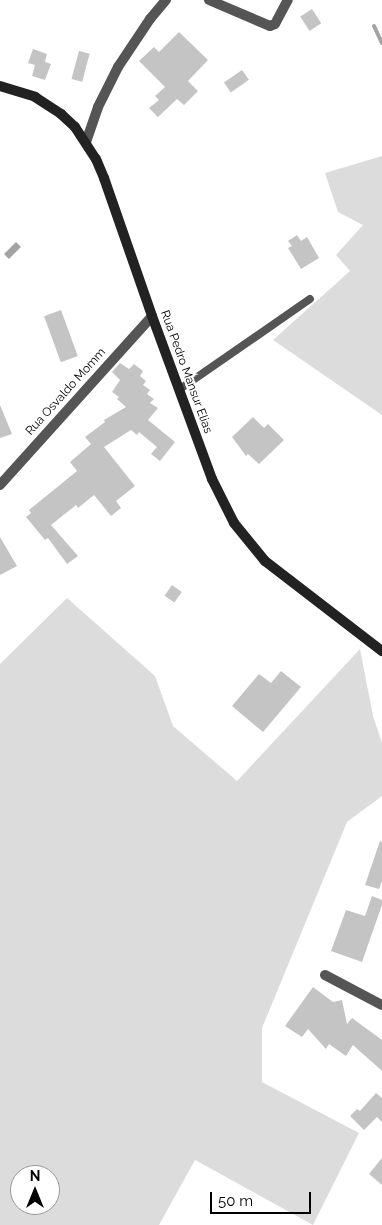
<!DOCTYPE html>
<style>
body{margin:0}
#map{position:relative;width:382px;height:1225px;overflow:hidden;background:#fff;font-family:Raleway,sans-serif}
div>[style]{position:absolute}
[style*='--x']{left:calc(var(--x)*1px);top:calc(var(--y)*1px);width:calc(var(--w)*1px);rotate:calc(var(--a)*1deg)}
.green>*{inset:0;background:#dcdcdc}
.water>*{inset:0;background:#a3a3a3;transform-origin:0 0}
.stream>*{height:4px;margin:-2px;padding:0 2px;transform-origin:2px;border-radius:2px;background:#a3a3a3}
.building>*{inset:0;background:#c4c4c4;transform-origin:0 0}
.service>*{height:8px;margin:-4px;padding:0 4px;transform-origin:4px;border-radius:4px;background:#555}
.minor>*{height:10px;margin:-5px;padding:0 5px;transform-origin:5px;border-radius:5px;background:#555}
.secondary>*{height:10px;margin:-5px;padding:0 5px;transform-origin:5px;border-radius:5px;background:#222}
span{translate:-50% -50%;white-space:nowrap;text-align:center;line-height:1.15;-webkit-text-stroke:4px #fff;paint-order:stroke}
.street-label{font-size:12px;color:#000}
.north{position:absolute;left:10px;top:1165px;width:50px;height:50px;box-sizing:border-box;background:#fff;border:1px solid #999;border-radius:50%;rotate:0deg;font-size:14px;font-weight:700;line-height:20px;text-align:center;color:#000}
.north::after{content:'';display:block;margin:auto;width:18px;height:22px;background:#000;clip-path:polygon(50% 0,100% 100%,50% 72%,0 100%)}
.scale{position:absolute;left:210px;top:1192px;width:101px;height:22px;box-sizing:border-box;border:2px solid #000;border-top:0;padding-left:6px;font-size:15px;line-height:18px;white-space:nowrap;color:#000;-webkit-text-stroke:4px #fff;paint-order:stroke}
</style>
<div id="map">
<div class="green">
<div style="clip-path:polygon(382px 156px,382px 415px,273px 340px,350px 271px,336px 255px,363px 225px,338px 212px,325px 173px)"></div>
<div style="clip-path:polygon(evenodd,67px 598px,155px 676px,173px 726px,237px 781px,360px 649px,373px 716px,382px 743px,382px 796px,347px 822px,262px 1028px,262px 1082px,359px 1133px,313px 1225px,195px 1160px,159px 1225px,0 1225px,0 664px,67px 598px,20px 1175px,50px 1175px,50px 1205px,20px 1205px,20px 1175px)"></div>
</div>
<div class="water">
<div style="left:16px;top:242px;width:7px;height:17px;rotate:45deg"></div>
</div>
<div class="stream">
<div style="--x:374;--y:26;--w:19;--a:65"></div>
</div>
<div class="building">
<div style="left:312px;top:9px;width:17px;height:14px;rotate:57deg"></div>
<div style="clip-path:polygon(179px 32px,208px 60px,188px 81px,198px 91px,184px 105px,177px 99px,158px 117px,149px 108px,159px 100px,155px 96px,165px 87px,139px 61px,154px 47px,159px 52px)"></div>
<div style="clip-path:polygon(33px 49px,47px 54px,45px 62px,51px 64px,45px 80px,32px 76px,35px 65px,28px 63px)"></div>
<div style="left:79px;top:51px;width:11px;height:29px;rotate:15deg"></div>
<div style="left:242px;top:70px;width:12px;height:22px;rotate:55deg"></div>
<div style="clip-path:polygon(297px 235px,301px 241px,307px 237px,319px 258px,301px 269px,288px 248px,292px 246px,288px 241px)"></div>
<div style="left:61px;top:310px;width:49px;height:18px;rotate:70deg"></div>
<div style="clip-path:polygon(120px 363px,129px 369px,134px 364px,143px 371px,140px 376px,146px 381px,143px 385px,150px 390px,147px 394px,154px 399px,150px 403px,158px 408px,148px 420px,175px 442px,160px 461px,151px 454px,157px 447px,139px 432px,137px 435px,131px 430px,104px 447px,135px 486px,116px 501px,121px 508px,111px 516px,94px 495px,78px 508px,76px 505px,51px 525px,78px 556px,67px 564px,48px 538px,45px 540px,26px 517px,31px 513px,29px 510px,77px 471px,70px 462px,91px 444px,85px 437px,105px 422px,104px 420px,126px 407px,117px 399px,119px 397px,112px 392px,120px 380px,112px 372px)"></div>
<div style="clip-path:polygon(0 405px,12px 434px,0 438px)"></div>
<div style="clip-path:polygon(253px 417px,264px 428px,268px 424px,284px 440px,259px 464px,248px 454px,246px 456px,232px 437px)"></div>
<div style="clip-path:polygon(0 537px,17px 566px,0 575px)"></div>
<div style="left:172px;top:585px;width:12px;height:13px;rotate:35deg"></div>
<div style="clip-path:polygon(281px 671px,301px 687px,263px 732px,232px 706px,259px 674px,271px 683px)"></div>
<div style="clip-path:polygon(380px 841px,382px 842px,382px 881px,379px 889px,365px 885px)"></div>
<div style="clip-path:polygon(372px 896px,382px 900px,382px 905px,362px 962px,331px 951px,346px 910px,365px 916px)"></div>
<div style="clip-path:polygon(313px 987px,333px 1002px,342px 1000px,347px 1024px,352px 1018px,382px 1040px,382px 1071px,353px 1045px,346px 1056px,329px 1044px,326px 1049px,308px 1029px,302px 1037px,285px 1026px)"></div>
<div style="clip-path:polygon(376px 1093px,382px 1098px,382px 1122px,377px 1117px,364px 1130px,350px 1116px,357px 1109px,360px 1111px)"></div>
<div style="clip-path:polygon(382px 1158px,382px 1185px,369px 1174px)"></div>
</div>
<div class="service">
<div style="--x:180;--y:389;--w:158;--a:-34.7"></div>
</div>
<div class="minor">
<div style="--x:209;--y:0;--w:66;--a:23.1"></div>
<div style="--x:270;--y:26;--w:5;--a:-22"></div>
<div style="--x:275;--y:24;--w:27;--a:-62"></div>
<div style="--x:86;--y:142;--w:37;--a:-71"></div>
<div style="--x:98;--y:107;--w:45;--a:-63.4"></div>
<div style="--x:118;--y:67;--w:58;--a:-56.3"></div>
<div style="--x:150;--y:19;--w:25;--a:-50"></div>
<div style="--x:0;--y:485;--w:227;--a:-48"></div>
<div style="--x:325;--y:975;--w:64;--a:27.8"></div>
</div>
<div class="secondary">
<div style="--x:0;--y:86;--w:37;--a:17"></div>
<div style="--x:35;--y:97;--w:31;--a:33"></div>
<div style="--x:61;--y:114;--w:19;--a:43"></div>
<div style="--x:75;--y:127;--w:38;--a:57"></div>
<div style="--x:96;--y:159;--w:21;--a:67"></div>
<div style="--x:104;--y:178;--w:146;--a:70.8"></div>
<div style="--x:152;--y:316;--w:174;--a:69.8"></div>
<div style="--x:212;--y:479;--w:49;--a:63.4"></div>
<div style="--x:234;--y:523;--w:49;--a:50.8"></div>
<div style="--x:265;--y:561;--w:148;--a:37.6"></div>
</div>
<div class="street-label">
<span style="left:186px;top:372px;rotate:70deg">Rua Pedro Mansur Elias</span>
<span style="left:66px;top:392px;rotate:-48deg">Rua Osvaldo Momm</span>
</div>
<div class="north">N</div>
<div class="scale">50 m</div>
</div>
